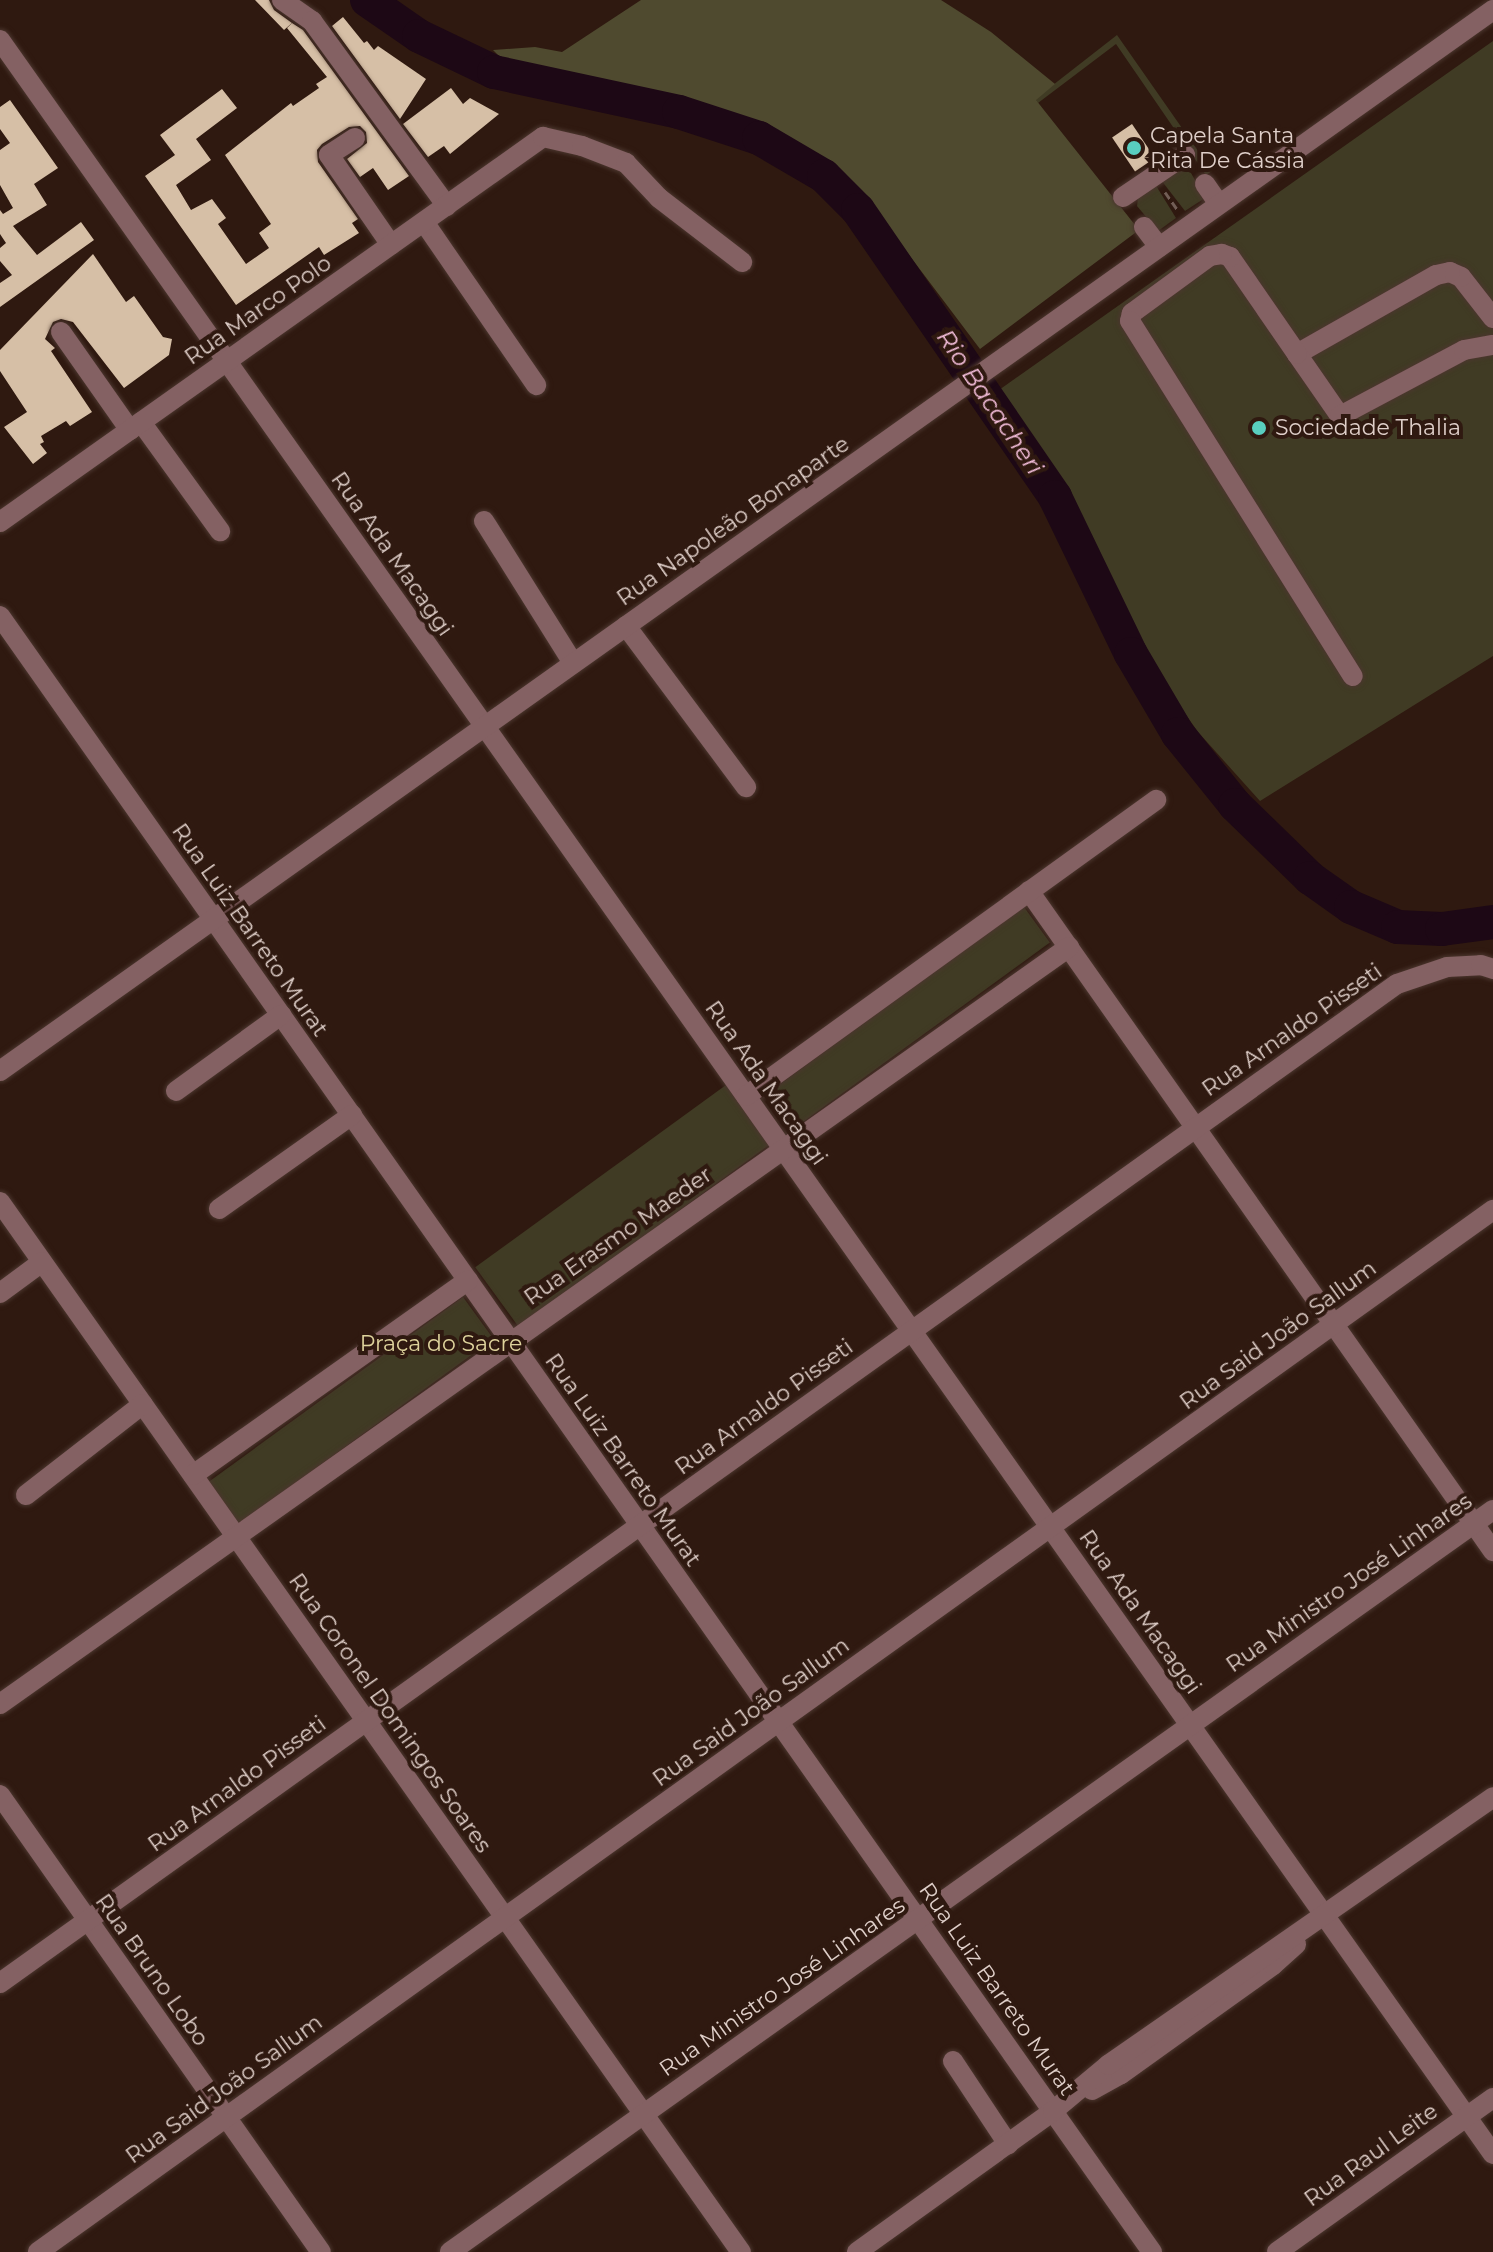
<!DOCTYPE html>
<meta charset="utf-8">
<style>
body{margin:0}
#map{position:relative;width:1493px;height:2252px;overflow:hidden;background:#2f1910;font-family:Montserrat,sans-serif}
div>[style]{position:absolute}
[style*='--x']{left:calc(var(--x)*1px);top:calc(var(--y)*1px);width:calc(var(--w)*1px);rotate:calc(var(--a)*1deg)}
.green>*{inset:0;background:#403b24;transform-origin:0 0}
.forest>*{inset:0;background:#4f4a2f}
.river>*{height:34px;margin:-17px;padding:0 17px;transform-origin:17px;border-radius:17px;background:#1d0815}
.building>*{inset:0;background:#d6bfa6;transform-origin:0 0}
.path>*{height:3px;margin-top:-1.5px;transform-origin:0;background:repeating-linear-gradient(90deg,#725e56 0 8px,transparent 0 12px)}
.roads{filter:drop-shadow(0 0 2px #4b362e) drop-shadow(0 0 2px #4b362e)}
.minor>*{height:20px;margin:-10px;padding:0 10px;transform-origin:10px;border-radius:10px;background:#846163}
.dots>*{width:22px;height:22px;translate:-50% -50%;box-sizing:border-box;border:4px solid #2f1910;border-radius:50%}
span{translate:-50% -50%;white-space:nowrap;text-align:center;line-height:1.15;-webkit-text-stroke:8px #2f1910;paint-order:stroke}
.poi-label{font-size:22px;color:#dfcfc9}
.left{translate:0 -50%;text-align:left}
.street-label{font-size:22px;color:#dfcfc9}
.park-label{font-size:22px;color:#ded39c}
.water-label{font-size:24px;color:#f5bfdc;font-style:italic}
</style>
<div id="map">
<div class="green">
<div style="clip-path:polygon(1117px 35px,1212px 171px,1206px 175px,1116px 44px,1038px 103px,1035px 99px)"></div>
<div style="clip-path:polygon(1493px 41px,1493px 656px,1260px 801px,1198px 732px,1135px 642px,1092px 540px,1050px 467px,999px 390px)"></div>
<div style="clip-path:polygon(1181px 169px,1191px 173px,1205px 198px,1185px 211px,1161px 180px)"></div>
<div style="clip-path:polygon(1155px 184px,1176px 218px,1158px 231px,1137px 206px,1138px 198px)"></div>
<div style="left:1024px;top:907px;width:44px;height:320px;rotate:54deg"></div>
<div style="left:726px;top:1085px;width:74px;height:310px;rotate:54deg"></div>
<div style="left:463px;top:1297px;width:52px;height:315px;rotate:54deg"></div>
</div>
<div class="forest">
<div style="clip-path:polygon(641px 0,941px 0,991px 32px,1055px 84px,1036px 100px,1139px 230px,980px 349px,869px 202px,698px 110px,512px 69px,493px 50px,535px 47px,562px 52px)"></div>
</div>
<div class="river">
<div style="--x:367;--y:0;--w:63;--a:34.7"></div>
<div style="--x:419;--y:36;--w:83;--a:25.6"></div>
<div style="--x:494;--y:72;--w:189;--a:12.2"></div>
<div style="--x:679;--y:112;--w:84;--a:18"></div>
<div style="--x:759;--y:138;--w:75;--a:30.3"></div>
<div style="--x:824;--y:176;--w:48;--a:45"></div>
<div style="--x:858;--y:210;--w:348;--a:55.5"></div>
<div style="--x:1055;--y:497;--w:174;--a:64.2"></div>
<div style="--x:1131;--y:654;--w:93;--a:59.6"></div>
<div style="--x:1178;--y:734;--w:91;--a:51.2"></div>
<div style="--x:1235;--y:805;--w:105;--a:44.2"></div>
<div style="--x:1310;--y:878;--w:50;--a:35.3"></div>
<div style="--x:1351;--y:907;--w:51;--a:23.1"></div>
<div style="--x:1398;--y:927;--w:44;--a:2.6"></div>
<div style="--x:1442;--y:929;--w:51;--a:-7.8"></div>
</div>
<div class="building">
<div style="clip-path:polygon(255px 0,269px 0,274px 10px,292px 23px,284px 30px)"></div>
<div style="clip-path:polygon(343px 17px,364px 43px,367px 41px,374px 50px,378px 46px,426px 79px,400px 119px,332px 26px)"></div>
<div style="clip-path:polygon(292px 23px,303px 30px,409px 176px,388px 190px,373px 168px,360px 177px,347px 159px,367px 143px,366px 132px,360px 126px,349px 127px,322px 144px,317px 150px,318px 162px,358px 219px,352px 223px,359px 233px,324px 255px,319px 247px,236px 305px,145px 176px,175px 155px,160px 135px,222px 89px,237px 108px,196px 139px,211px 160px,176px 185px,191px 210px,212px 199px,226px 218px,218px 224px,246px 264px,269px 248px,259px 233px,271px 224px,225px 155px,291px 103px,293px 106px,319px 88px,316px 84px,327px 77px,287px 28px)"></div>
<div style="clip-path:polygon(451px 88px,463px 104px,470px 98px,499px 114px,450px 154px,444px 146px,428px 157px,403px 124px)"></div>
<div style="clip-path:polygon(10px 100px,58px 168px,34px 184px,47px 205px,13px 226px,37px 255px,81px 222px,94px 240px,0 307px,0 283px,12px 275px,0 261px,0 248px,6px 243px,0 234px,0 210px,3px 214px,13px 208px,0 185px,0 150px,10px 143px,0 129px,0 107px)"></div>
<div style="left:1132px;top:124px;width:41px;height:24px;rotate:56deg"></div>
<div style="clip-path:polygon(93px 254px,126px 302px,134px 296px,163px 337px,172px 339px,169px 355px,124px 388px,73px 322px,61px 319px,53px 322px,45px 339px,55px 348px,51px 351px,92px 412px,70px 426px,66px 421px,41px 436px,44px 442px,40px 444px,47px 453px,33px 464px,4px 427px,27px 412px,0 371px,0 350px)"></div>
</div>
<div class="path">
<div style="--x:1165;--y:192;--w:21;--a:55"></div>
</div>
<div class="roads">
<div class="minor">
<div style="--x:282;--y:0;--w:37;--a:35"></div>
<div style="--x:312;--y:21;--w:229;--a:53.9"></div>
<div style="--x:0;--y:40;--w:2588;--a:54.77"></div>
<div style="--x:355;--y:138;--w:31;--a:147"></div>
<div style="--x:329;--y:155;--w:109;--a:55.4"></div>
<div style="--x:1205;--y:184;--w:24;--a:55"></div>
<div style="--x:1123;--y:197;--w:75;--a:-34.1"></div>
<div style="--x:424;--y:222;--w:198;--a:55.5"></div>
<div style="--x:1144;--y:227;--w:25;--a:53"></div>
<div style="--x:1493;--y:318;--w:52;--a:-128"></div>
<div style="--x:1461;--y:277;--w:12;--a:-156"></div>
<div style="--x:1450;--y:272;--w:14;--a:168"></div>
<div style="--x:1436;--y:275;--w:160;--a:150.4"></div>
<div style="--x:1297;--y:354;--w:75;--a:55.3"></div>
<div style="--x:1340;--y:416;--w:140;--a:-28"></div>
<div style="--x:1464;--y:350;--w:29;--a:-10"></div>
<div style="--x:61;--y:332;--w:120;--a:54.9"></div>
<div style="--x:1297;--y:354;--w:118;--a:-124.6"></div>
<div style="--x:1230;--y:257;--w:9;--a:-159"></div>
<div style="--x:1222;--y:254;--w:12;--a:171"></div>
<div style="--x:1210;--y:256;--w:97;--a:143.8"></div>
<div style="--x:1132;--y:313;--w:8;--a:104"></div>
<div style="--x:1130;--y:321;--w:419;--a:57.9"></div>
<div style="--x:141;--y:422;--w:135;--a:54.1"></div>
<div style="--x:484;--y:521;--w:168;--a:57.9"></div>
<div style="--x:0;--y:522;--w:666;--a:-35.34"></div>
<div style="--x:543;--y:137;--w:40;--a:13"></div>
<div style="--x:582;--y:146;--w:47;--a:21.1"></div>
<div style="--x:626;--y:163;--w:48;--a:46.7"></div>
<div style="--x:659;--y:198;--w:105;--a:37.6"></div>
<div style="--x:0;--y:616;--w:2001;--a:54.85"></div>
<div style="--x:626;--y:626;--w:201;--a:53.3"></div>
<div style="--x:1029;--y:891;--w:807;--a:54.89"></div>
<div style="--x:0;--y:1071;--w:1832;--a:-35.4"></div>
<div style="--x:176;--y:1091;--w:130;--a:-35.9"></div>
<div style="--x:746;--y:1096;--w:506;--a:-35.83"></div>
<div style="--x:0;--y:1202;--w:1285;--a:54.79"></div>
<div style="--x:219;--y:1209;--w:163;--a:-35.3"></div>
<div style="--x:0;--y:1293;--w:52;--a:-36.4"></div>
<div style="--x:193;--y:1475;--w:337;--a:-35.3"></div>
<div style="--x:26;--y:1495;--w:148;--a:-37.9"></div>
<div style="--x:0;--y:1704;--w:1310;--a:-35.3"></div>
<div style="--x:0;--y:1795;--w:558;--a:54.92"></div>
<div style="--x:0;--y:1983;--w:1717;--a:-35.57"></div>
<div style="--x:1397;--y:984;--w:53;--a:-18.8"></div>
<div style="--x:1447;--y:967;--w:34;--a:-3"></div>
<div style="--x:1481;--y:965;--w:13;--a:18"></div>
<div style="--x:953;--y:2061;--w:100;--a:56.5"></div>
<div style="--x:1092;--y:2090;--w:33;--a:-29"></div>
<div style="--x:1121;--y:2074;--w:187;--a:-35.6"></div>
<div style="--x:1273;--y:1965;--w:31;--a:-42"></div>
<div style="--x:38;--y:2252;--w:1790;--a:-35.61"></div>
<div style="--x:450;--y:2252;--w:1280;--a:-35.43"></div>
<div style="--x:857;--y:2252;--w:241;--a:-35.7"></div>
<div style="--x:1053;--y:2111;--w:72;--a:-39.9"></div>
<div style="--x:1108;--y:2065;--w:469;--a:-34.8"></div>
<div style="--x:1277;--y:2252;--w:265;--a:-35.5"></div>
</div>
</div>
<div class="dots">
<div style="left:1134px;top:148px;background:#59cebf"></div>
<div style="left:1259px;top:428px;background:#59cebf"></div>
</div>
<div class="poi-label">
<span class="left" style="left:1150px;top:148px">Capela Santa<br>Rita De Cássia</span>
<span class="left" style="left:1275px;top:428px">Sociedade Thalia</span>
</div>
<div class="street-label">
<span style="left:258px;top:310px;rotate:-35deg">Rua Marco Polo</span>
<span style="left:733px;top:521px;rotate:-35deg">Rua Napoleão Bonaparte</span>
<span style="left:392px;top:554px;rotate:55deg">Rua Ada Macaggi</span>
<span style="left:250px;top:930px;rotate:55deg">Rua Luiz Barreto Murat</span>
<span style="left:1292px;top:1030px;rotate:-35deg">Rua Arnaldo Pisseti</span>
<span style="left:766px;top:1083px;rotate:55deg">Rua Ada Macaggi</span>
<span style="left:618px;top:1236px;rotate:-35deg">Rua Erasmo Maeder</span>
<span style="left:1278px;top:1335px;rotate:-36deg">Rua Said João Sallum</span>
<span style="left:764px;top:1407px;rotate:-36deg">Rua Arnaldo Pisseti</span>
<span style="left:623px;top:1460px;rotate:55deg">Rua Luiz Barreto Murat</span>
<span style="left:1349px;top:1583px;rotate:-35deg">Rua Ministro José Linhares</span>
<span style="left:1140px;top:1612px;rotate:55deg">Rua Ada Macaggi</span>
<span style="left:751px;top:1712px;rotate:-36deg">Rua Said João Sallum</span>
<span style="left:390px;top:1713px;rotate:55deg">Rua Coronel Domingos Soares</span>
<span style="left:237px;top:1784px;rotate:-36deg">Rua Arnaldo Pisseti</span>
<span style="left:152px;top:1970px;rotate:55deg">Rua Bruno Lobo</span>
<span style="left:782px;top:1987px;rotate:-35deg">Rua Ministro José Linhares</span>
<span style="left:997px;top:1989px;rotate:55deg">Rua Luiz Barreto Murat</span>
<span style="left:224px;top:2089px;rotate:-36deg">Rua Said João Sallum</span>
<span style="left:1371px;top:2155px;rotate:-36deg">Rua Raul Leite</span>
</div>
<div class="park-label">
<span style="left:441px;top:1344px">Praça do Sacre</span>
</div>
<div class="water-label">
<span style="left:990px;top:402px;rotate:56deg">Rio Bacacheri</span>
</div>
</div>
